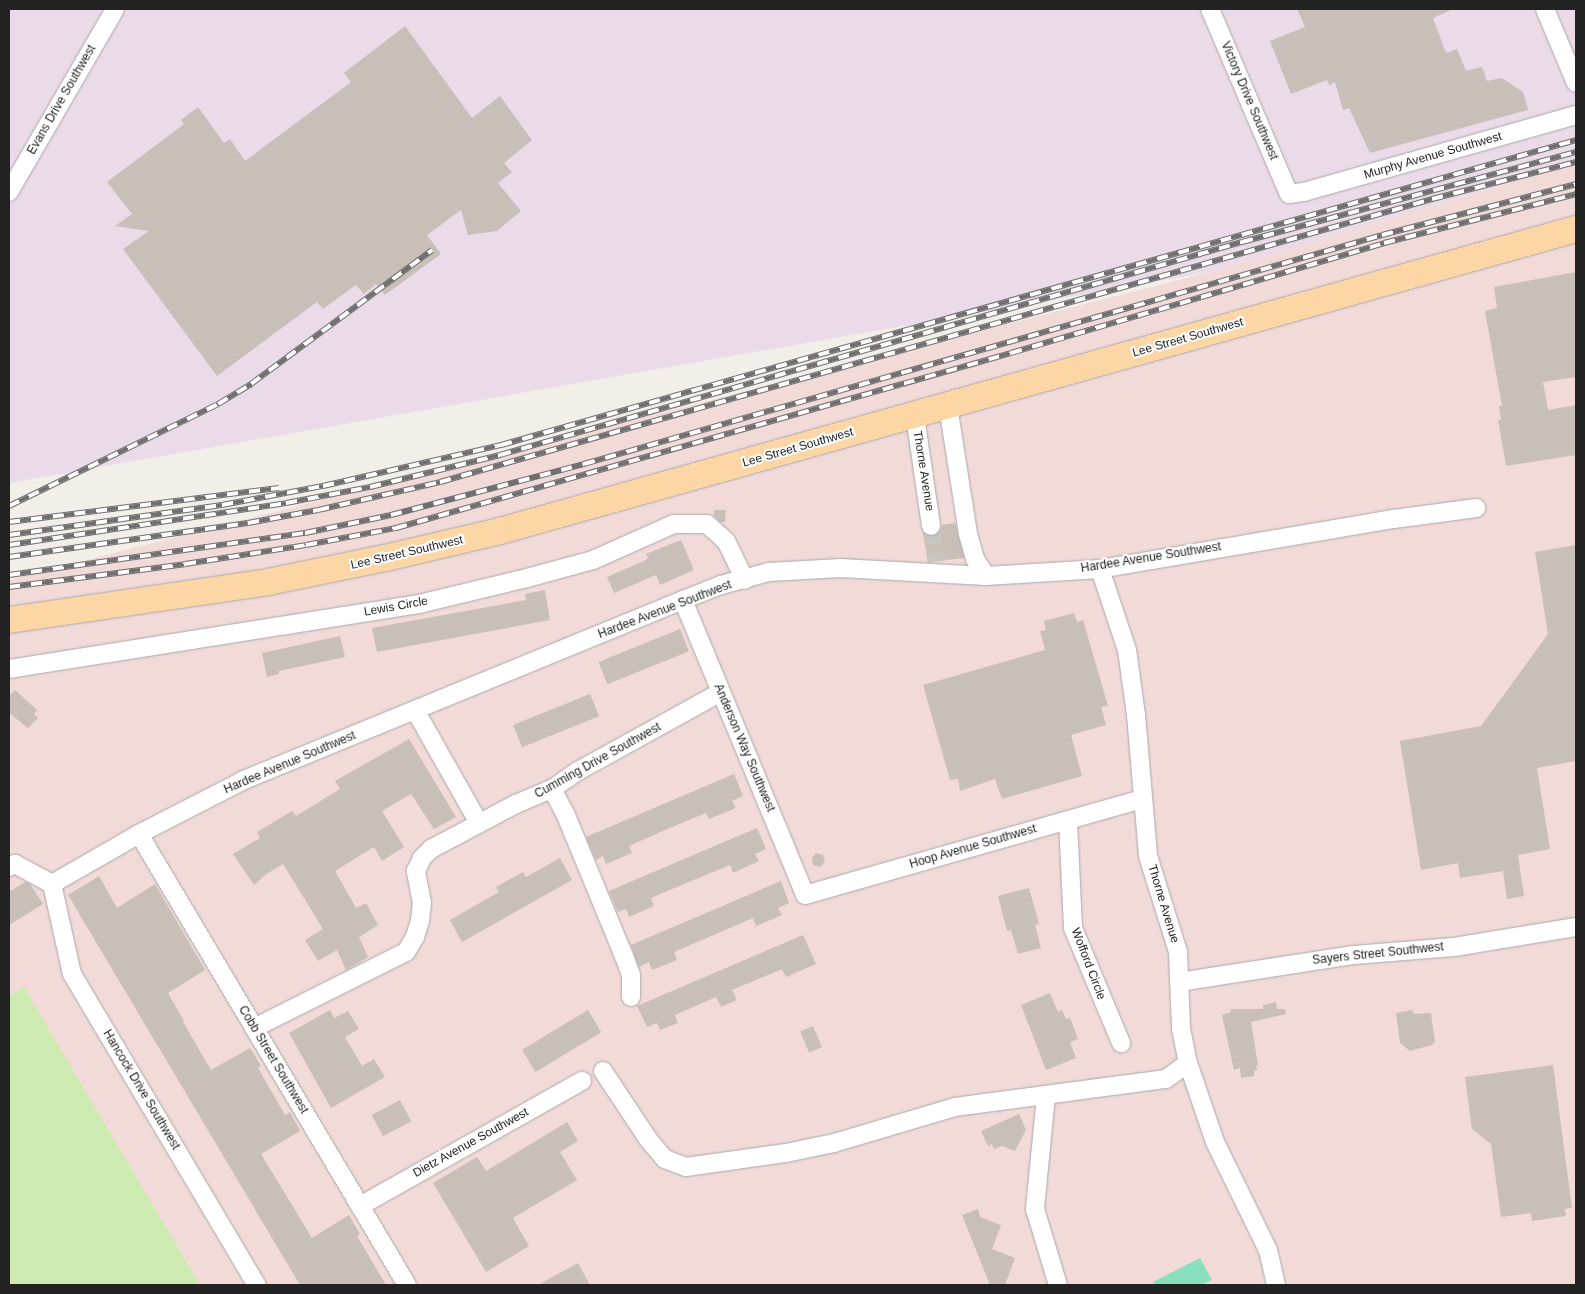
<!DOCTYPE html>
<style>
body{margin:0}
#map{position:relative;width:1585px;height:1294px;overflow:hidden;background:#f2efe9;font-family:Helvetica,sans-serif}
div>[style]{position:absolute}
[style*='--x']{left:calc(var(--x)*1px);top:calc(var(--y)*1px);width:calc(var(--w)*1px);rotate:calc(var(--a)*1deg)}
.commercial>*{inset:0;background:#f2dad9}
.industrial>*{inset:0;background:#ebdbe8}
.grass>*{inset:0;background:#cdebb0}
.pitch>*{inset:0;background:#88e0be}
.building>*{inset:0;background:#c7bfb8;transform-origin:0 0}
.street-tunnel>*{height:18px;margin-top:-9px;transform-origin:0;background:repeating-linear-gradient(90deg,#c8c6c1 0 18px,transparent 0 27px)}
.roads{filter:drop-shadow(0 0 1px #a9a9a9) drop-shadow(0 0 1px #a9a9a9)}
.street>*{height:18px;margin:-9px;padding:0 9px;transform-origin:9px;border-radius:9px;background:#fff}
.primary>*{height:26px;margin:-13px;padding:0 13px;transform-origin:13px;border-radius:13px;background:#fcd6a4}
.rail>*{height:5.5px;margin-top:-2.75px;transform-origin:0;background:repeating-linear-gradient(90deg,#fff 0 11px,#707070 0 22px);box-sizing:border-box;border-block:1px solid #707070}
span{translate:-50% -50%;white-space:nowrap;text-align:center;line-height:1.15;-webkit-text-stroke:4px #fff;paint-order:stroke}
.street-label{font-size:12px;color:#222}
.frame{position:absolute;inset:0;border:10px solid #222;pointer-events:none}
</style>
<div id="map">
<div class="commercial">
<div style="clip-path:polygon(1576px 163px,1576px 1285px,9px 1285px,9px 580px,1210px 272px)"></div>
</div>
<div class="industrial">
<div style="clip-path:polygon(9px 9px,1576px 9px,1576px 163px,1210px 272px,9px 483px)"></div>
</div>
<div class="grass">
<div style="clip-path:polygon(24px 987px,200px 1285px,9px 1285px,9px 996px)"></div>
</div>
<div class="pitch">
<div style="clip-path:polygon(1200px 1258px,1212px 1280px,1201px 1285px,1155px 1285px,1153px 1282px)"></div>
</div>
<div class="building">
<div style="clip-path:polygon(1297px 9px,1453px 9px,1433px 18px,1446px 53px,1457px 49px,1466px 71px,1482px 67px,1487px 81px,1502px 78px,1523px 92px,1528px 110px,1370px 153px,1349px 108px,1343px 110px,1335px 82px,1329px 85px,1327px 80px,1291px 94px,1270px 41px,1305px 27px)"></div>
<div style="clip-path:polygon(405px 26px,472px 118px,500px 96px,532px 140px,504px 163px,512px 172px,498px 183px,521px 211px,497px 231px,468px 235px,461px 210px,427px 235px,441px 254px,385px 295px,376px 284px,364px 294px,356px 285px,323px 309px,317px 302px,217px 376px,123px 249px,149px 231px,115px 226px,132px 214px,107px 182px,184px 124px,181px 120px,198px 107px,224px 143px,230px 139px,245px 161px,351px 82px,344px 73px)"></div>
<div style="clip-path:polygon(1576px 272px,1576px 377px,1543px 382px,1548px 410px,1576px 405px,1576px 455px,1506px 466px,1498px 420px,1501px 420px,1499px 406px,1502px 406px,1485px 311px,1497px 308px,1494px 287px)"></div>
<div style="clip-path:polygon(714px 510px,726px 510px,725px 522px,720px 522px,714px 516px)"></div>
<div style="clip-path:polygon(955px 523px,964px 558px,928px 562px,923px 533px,933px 536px,941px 530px,942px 525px)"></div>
<div style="clip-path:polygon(681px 540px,694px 570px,660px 585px,656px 575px,614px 593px,607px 577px,644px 561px,648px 558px,646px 554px)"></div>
<div style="clip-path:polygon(1576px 545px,1576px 761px,1537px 768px,1550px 849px,1518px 855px,1524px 896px,1507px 899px,1503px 871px,1460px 878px,1458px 863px,1421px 870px,1400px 741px,1481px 726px,1548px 634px,1535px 552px)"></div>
<div style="clip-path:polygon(545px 590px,550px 620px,377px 652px,372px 628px,526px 600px,525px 594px)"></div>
<div style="clip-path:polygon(1074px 613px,1077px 622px,1083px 620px,1108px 706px,1101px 707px,1106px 725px,1071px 735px,1082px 776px,1002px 799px,995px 779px,960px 791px,958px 779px,950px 780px,923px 685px,1045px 650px,1040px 631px,1046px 630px,1044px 621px)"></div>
<div style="left:680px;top:629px;width:24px;height:88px;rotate:68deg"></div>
<div style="clip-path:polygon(340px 636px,345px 657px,279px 671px,279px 674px,267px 677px,262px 653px)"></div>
<div style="clip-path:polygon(15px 690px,37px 710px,34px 714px,38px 718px,28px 728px,9px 713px,9px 696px)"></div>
<div style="left:590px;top:694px;width:24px;height:83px;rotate:68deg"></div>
<div style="clip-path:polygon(409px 739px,456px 817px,434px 829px,411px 794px,382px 811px,404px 847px,382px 861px,374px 847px,335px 871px,356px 908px,366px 903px,378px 925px,359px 937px,368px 957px,346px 970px,337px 950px,318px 961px,305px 940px,323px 929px,283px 864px,265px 875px,254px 885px,233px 854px,260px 838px,257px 832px,292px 811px,296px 816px,340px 789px,335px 781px)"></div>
<div style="clip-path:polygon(734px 774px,743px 796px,732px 801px,736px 808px,709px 819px,706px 813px,665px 830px,629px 846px,632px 853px,606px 864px,603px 856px,596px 860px,586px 837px)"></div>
<div style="clip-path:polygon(757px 828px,766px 849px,755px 854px,759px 861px,733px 873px,730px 865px,679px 886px,651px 898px,654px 906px,629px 917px,626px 909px,618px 912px,609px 891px)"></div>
<div style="clip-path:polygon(816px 853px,823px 855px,825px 862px,820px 867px,813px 865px,812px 858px)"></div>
<div style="clip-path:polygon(560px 858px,572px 880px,462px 942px,450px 920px,499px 892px,496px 887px,523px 872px,526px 877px)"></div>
<div style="clip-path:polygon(99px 876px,117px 908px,155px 884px,205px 970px,168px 993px,184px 1021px,183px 1022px,211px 1070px,250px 1048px,261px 1066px,258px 1068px,285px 1115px,290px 1112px,300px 1131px,261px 1154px,312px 1238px,349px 1215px,360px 1234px,357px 1236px,386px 1285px,300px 1285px,68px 895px)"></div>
<div style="clip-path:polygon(781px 881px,789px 903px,778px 908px,782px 915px,756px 926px,753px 918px,674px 952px,677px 960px,652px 970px,649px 962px,639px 967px,631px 945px)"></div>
<div style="clip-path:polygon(25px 882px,30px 884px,43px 904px,9px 925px,9px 892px)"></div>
<div style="clip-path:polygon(1029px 888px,1039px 924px,1035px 925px,1041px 948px,1018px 954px,1011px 930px,1007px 931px,998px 896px)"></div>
<div style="clip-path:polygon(803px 935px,816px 964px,786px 977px,782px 969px,732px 990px,737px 1000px,721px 1007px,716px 997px,675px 1015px,678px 1023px,660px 1030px,657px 1023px,647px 1027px,637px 1006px)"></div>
<div style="clip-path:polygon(1050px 993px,1058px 1012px,1062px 1010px,1066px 1019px,1070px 1018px,1078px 1039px,1070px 1042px,1076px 1058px,1046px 1070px,1021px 1005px)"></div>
<div style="clip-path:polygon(1276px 1002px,1277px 1009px,1285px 1009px,1286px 1014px,1251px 1022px,1258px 1065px,1256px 1066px,1257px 1070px,1254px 1071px,1254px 1076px,1241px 1078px,1240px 1068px,1234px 1070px,1222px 1015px,1231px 1012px,1231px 1009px,1263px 1009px,1263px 1005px)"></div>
<div style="clip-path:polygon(330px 1010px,334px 1018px,348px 1011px,359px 1029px,345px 1037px,362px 1066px,374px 1059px,385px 1077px,331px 1108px,289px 1033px)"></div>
<div style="left:588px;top:1010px;width:26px;height:77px;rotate:59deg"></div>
<div style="clip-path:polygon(1412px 1010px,1414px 1014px,1431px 1013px,1435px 1042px,1432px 1045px,1410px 1051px,1400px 1043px,1396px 1013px)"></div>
<div style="left:813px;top:1026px;width:23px;height:14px;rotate:67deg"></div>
<div style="clip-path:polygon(1553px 1065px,1572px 1208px,1565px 1209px,1566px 1216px,1532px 1221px,1531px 1213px,1501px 1217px,1491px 1144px,1472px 1129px,1465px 1077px)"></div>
<div style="left:400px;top:1100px;width:24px;height:32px;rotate:62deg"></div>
<div style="clip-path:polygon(1019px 1114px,1026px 1130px,1015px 1151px,1002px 1146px,994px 1149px,992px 1144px,988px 1146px,981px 1131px)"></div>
<div style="clip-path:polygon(567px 1122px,578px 1141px,560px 1152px,577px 1180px,513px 1218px,529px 1246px,486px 1272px,433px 1183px,477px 1157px,486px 1171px)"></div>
<div style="clip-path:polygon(978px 1209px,980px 1217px,1001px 1225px,992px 1249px,1015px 1258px,1005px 1285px,990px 1285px,962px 1215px)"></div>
<div style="clip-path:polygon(578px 1263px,590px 1285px,538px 1285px)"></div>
</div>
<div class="street-tunnel">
<div style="--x:931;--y:526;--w:36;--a:81"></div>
</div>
<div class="roads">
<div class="street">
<div style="--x:1210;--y:9;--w:201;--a:66.9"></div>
<div style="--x:1289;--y:194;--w:15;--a:-8"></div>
<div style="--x:1304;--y:192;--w:283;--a:-15.8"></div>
<div style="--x:1545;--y:9;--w:80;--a:67.3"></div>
<div style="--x:9;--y:192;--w:211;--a:-59.9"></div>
<div style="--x:948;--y:406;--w:130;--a:81.1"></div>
<div style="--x:968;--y:534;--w:26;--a:74"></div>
<div style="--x:975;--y:559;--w:20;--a:57"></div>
<div style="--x:915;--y:416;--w:111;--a:81.7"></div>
<div style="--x:1100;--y:569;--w:85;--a:71.6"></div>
<div style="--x:1127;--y:650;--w:66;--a:82.1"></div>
<div style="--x:1136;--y:715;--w:142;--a:85.1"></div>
<div style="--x:1148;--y:856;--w:101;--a:72.6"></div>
<div style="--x:1178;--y:952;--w:76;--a:87.7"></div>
<div style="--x:1181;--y:1028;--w:36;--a:79"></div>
<div style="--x:1188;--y:1063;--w:83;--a:71.1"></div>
<div style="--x:1215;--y:1142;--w:120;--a:63.9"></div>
<div style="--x:1268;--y:1250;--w:36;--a:77"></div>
<div style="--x:683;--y:600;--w:319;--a:67.5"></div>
<div style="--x:805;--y:895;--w:350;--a:-15.9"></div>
<div style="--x:9;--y:669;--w:415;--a:-9"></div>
<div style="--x:419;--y:604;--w:111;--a:-13.5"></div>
<div style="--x:527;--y:578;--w:68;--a:-15.3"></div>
<div style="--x:593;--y:560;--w:89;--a:-24"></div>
<div style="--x:674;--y:524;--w:33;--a:0"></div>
<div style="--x:707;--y:524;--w:25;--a:42"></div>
<div style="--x:726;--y:541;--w:43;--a:64"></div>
<div style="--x:415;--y:710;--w:130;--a:60.5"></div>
<div style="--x:552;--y:789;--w:27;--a:62"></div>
<div style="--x:565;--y:813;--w:155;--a:67.6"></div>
<div style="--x:624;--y:956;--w:20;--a:70"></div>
<div style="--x:631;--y:975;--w:22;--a:90"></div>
<div style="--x:1068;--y:821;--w:107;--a:87.3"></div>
<div style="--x:1073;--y:928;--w:125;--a:67.3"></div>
<div style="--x:139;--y:834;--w:525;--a:59.28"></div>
<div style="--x:9;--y:867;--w:7;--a:-27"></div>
<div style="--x:15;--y:864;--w:42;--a:28.4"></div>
<div style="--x:52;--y:884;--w:100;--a:-29.9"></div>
<div style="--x:139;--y:834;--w:118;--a:-27.2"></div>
<div style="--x:244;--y:780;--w:474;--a:-22.3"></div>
<div style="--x:683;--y:600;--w:41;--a:-21.5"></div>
<div style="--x:721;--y:585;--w:50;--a:-15.2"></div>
<div style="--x:769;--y:572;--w:72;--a:-3.2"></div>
<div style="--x:841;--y:568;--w:145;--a:3.2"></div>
<div style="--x:986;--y:576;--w:114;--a:-3.5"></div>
<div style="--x:1100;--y:569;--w:298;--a:-9.7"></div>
<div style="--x:1394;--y:519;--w:83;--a:-7.6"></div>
<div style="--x:52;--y:884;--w:92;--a:77.5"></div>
<div style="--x:72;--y:974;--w:362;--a:59.3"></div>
<div style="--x:1179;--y:982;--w:177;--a:-8.8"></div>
<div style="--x:1354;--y:955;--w:100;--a:-4.6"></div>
<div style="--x:1454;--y:947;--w:124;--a:-9.3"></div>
<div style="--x:254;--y:1028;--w:170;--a:-26.6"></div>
<div style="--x:406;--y:952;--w:17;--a:-59"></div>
<div style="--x:415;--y:937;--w:17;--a:-73"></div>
<div style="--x:420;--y:921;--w:18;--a:-84"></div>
<div style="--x:422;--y:903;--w:33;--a:-101"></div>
<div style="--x:416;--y:871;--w:14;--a:-65"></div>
<div style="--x:422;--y:858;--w:13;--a:-45"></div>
<div style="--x:431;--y:849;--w:96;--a:-27.9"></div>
<div style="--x:516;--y:804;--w:39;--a:-23"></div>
<div style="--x:552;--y:789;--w:32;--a:-35"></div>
<div style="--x:578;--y:771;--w:163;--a:-28.9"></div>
<div style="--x:603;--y:1071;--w:82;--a:56.5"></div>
<div style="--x:648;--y:1139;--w:26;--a:50"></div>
<div style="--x:665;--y:1159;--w:22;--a:21"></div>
<div style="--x:686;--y:1167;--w:101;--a:-8"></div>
<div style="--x:786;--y:1153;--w:49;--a:-11.8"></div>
<div style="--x:834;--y:1143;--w:126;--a:-16.6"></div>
<div style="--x:955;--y:1107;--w:213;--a:-7.6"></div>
<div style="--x:1166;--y:1079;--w:27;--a:-36"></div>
<div style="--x:1046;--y:1096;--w:114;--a:95.6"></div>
<div style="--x:1035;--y:1209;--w:79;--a:73.2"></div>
<div style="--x:360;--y:1206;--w:255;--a:-29.4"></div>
</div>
<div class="primary">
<div style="--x:9;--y:620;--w:262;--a:-8.3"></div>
<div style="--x:268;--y:582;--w:119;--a:-11.6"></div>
<div style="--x:385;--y:558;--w:118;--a:-13.2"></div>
<div style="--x:500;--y:531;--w:1118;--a:-15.68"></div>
</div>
</div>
<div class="rail">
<div style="--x:9;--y:506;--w:233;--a:-26"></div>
<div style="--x:218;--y:404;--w:39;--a:-31"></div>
<div style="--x:251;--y:384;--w:225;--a:-36.5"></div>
<div style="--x:9;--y:522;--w:272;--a:-7.2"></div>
<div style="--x:9;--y:535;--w:215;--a:-8"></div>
<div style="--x:222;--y:505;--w:103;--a:-10.7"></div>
<div style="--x:323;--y:486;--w:183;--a:-13"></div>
<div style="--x:501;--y:445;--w:1117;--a:-15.84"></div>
<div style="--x:9;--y:545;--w:280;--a:-8.6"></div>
<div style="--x:286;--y:503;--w:86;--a:-10.8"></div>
<div style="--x:370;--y:487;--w:134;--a:-13.8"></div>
<div style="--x:500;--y:455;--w:772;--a:-16.02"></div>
<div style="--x:1242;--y:242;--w:346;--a:-15.1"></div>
<div style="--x:9;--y:557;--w:241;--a:-8.1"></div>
<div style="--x:248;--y:523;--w:71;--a:-10.5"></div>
<div style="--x:318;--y:510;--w:125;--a:-12.9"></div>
<div style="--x:440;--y:482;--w:1032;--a:-15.92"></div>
<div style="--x:1432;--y:199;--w:149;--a:-14.4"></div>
<div style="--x:9;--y:575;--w:299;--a:-8.1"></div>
<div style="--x:305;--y:533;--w:88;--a:-11.8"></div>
<div style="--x:391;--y:515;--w:200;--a:-14.8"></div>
<div style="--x:584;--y:464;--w:830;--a:-16.01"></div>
<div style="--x:1382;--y:235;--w:201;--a:-14.7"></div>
<div style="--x:9;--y:587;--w:177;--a:-7.4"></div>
<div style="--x:185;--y:564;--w:122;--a:-8.9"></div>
<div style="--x:306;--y:545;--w:92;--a:-10.7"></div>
<div style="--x:396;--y:528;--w:639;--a:-15.88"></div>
<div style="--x:1011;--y:353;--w:389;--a:-16.4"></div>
<div style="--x:1384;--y:243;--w:198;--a:-14.3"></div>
</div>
<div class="street-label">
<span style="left:62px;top:100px;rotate:-60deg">Evans Drive Southwest</span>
<span style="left:1249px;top:101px;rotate:67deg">Victory Drive Southwest</span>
<span style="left:1433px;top:156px;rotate:-16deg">Murphy Avenue Southwest</span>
<span style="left:1188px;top:338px;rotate:-16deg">Lee Street Southwest</span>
<span style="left:798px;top:448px;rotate:-16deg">Lee Street Southwest</span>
<span style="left:923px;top:471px;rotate:81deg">Thorne Avenue</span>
<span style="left:407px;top:553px;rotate:-13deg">Lee Street Southwest</span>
<span style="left:1151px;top:558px;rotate:-9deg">Hardee Avenue Southwest</span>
<span style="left:396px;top:607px;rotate:-10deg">Lewis Circle</span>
<span style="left:665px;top:610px;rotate:-21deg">Hardee Avenue Southwest</span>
<span style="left:744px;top:748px;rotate:67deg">Anderson Way Southwest</span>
<span style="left:598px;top:761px;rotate:-29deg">Cumming Drive Southwest</span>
<span style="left:290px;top:763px;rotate:-23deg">Hardee Avenue Southwest</span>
<span style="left:973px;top:847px;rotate:-16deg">Hoop Avenue Southwest</span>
<span style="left:1163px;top:904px;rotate:73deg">Thorne Avenue</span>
<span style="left:1378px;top:954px;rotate:-6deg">Sayers Street Southwest</span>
<span style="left:1088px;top:964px;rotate:69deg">Wofford Circle</span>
<span style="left:273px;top:1060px;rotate:59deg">Cobb Street Southwest</span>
<span style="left:141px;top:1090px;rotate:59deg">Hancock Drive Southwest</span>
<span style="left:471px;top:1143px;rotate:-29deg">Dietz Avenue Southwest</span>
</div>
<div class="frame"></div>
</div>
